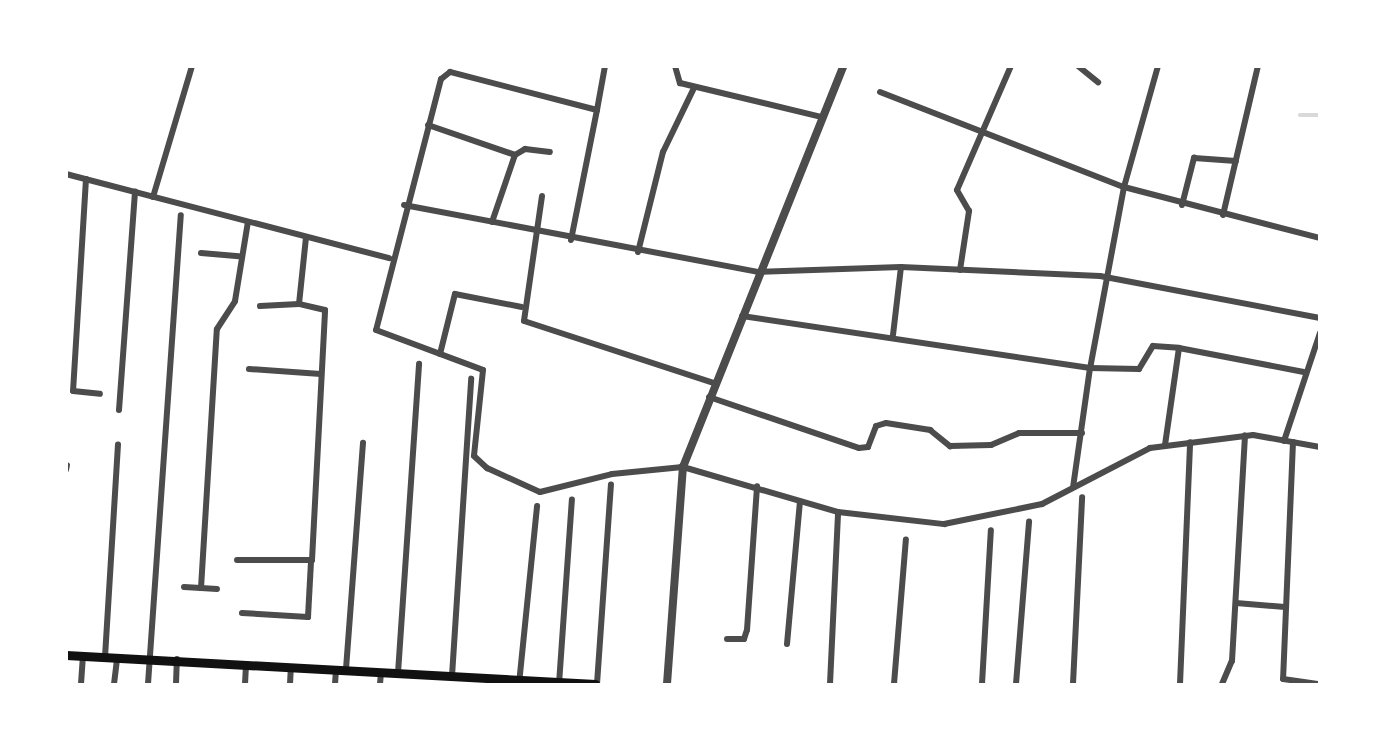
<!DOCTYPE html>
<style>
body{margin:0}
#map{position:relative;width:1386px;height:751px;overflow:hidden;background:#fff;font-family:Literata,serif}
div>[style]{position:absolute}
[style*='--x']{left:calc(var(--x)*1px);top:calc(var(--y)*1px);width:calc(var(--w)*1px);rotate:calc(var(--a)*1deg)}
.stream>*{height:3.5px;margin:-1.75px;padding:0 1.75px;transform-origin:1.75px;border-radius:1.75px;background:#d9d9d9}
.minor>*{height:6px;margin:-3px;padding:0 3px;transform-origin:3px;border-radius:3px;background:#4c4c4c}
.tertiary>*{height:8px;margin:-4px;padding:0 4px;transform-origin:4px;border-radius:4px;background:#4c4c4c}
.secondary>*{height:9px;margin:-4.5px;padding:0 4.5px;transform-origin:4.5px;border-radius:4.5px;background:#111}
span{translate:-50% -50%;white-space:nowrap;text-align:center;line-height:1.15;-webkit-text-stroke:7px #fff;paint-order:stroke}
.frame{position:absolute;inset:0;border:68px solid #fff;pointer-events:none}
</style>
<div id="map">
<div class="stream">
<div style="--x:1300;--y:115;--w:20;--a:0"></div>
</div>
<div class="minor">
<div style="--x:605;--y:66;--w:45;--a:100.3"></div>
<div style="--x:597;--y:110;--w:152;--a:-165.5"></div>
<div style="--x:450;--y:72;--w:11;--a:142"></div>
<div style="--x:441;--y:79;--w:259;--a:104.5"></div>
<div style="--x:376;--y:330;--w:114;--a:20.5"></div>
<div style="--x:483;--y:370;--w:86;--a:96"></div>
<div style="--x:474;--y:456;--w:18;--a:43"></div>
<div style="--x:487;--y:468;--w:58;--a:24.4"></div>
<div style="--x:540;--y:492;--w:74;--a:-14"></div>
<div style="--x:612;--y:474;--w:71;--a:-5.6"></div>
<div style="--x:683;--y:467;--w:161;--a:16.2"></div>
<div style="--x:838;--y:512;--w:107;--a:6.5"></div>
<div style="--x:944;--y:524;--w:100;--a:-11.5"></div>
<div style="--x:1042;--y:504;--w:122;--a:-27.4"></div>
<div style="--x:1150;--y:448;--w:104;--a:-7.2"></div>
<div style="--x:1253;--y:435;--w:68;--a:10.2"></div>
<div style="--x:675;--y:66;--w:18;--a:74"></div>
<div style="--x:680;--y:83;--w:146;--a:13.5"></div>
<div style="--x:1078;--y:66;--w:26;--a:39"></div>
<div style="--x:1158;--y:66;--w:126;--a:105.7"></div>
<div style="--x:1124;--y:187;--w:203;--a:14.6"></div>
<div style="--x:880;--y:92;--w:262;--a:21.3"></div>
<div style="--x:1124;--y:187;--w:184;--a:100.6"></div>
<div style="--x:1090;--y:368;--w:49;--a:1.2"></div>
<div style="--x:1139;--y:369;--w:27;--a:-59"></div>
<div style="--x:1153;--y:346;--w:26;--a:4"></div>
<div style="--x:428;--y:125;--w:92;--a:19"></div>
<div style="--x:515;--y:155;--w:12;--a:-31"></div>
<div style="--x:525;--y:149;--w:25;--a:7"></div>
<div style="--x:66;--y:174;--w:334;--a:14.6"></div>
<div style="--x:86;--y:179;--w:212;--a:93.5"></div>
<div style="--x:73;--y:391;--w:27;--a:6"></div>
<div style="--x:542;--y:196;--w:126;--a:98.2"></div>
<div style="--x:524;--y:321;--w:200;--a:18.1"></div>
<div style="--x:153;--y:197;--w:137;--a:-73.4"></div>
<div style="--x:404;--y:205;--w:360;--a:10.7"></div>
<div style="--x:758;--y:272;--w:143;--a:-2"></div>
<div style="--x:901;--y:267;--w:199;--a:2.6"></div>
<div style="--x:1100;--y:276;--w:224;--a:10.8"></div>
<div style="--x:1182;--y:205;--w:49;--a:-75.7"></div>
<div style="--x:1194;--y:158;--w:42;--a:4.1"></div>
<div style="--x:1223;--y:215;--w:153;--a:-76.8"></div>
<div style="--x:492;--y:222;--w:71;--a:-71.1"></div>
<div style="--x:571;--y:240;--w:133;--a:-78.7"></div>
<div style="--x:638;--y:252;--w:103;--a:-76"></div>
<div style="--x:663;--y:152;--w:71;--a:-64.2"></div>
<div style="--x:201;--y:253;--w:38;--a:5"></div>
<div style="--x:960;--y:270;--w:60;--a:-81.3"></div>
<div style="--x:969;--y:211;--w:24;--a:-120"></div>
<div style="--x:957;--y:190;--w:135;--a:-66.5"></div>
<div style="--x:260;--y:306;--w:39;--a:-3"></div>
<div style="--x:742;--y:316;--w:352;--a:8.5"></div>
<div style="--x:1090;--y:368;--w:120;--a:98.1"></div>
<div style="--x:893;--y:335;--w:68;--a:-83.3"></div>
<div style="--x:440;--y:354;--w:62;--a:-76"></div>
<div style="--x:455;--y:294;--w:68;--a:11"></div>
<div style="--x:249;--y:369;--w:72;--a:4"></div>
<div style="--x:709;--y:397;--w:158;--a:18.8"></div>
<div style="--x:859;--y:448;--w:9;--a:-6"></div>
<div style="--x:868;--y:447;--w:22;--a:-69"></div>
<div style="--x:876;--y:426;--w:10;--a:-17"></div>
<div style="--x:886;--y:423;--w:45;--a:9"></div>
<div style="--x:930;--y:430;--w:26;--a:39"></div>
<div style="--x:950;--y:446;--w:41;--a:-1.4"></div>
<div style="--x:991;--y:445;--w:30;--a:-23"></div>
<div style="--x:1019;--y:433;--w:63;--a:0"></div>
<div style="--x:119;--y:410;--w:219;--a:-85.8"></div>
<div style="--x:1284;--y:441;--w:114;--a:-71.6"></div>
<div style="--x:1293;--y:442;--w:237;--a:92.4"></div>
<div style="--x:1283;--y:679;--w:35;--a:8"></div>
<div style="--x:1165;--y:445;--w:98;--a:-81.8"></div>
<div style="--x:1179;--y:348;--w:127;--a:10.9"></div>
<div style="--x:66;--y:470;--w:5;--a:-79"></div>
<div style="--x:237;--y:560;--w:75;--a:0"></div>
<div style="--x:312;--y:560;--w:250;--a:-87"></div>
<div style="--x:325;--y:310;--w:27;--a:-167"></div>
<div style="--x:299;--y:304;--w:67;--a:-84"></div>
<div style="--x:184;--y:587;--w:17;--a:3"></div>
<div style="--x:201;--y:588;--w:259;--a:-86.5"></div>
<div style="--x:217;--y:329;--w:33;--a:-57"></div>
<div style="--x:235;--y:301;--w:80;--a:-80.7"></div>
<div style="--x:201;--y:588;--w:16;--a:4"></div>
<div style="--x:1236;--y:603;--w:49;--a:4.7"></div>
<div style="--x:242;--y:613;--w:66;--a:3.5"></div>
<div style="--x:308;--y:617;--w:55;--a:-86.9"></div>
<div style="--x:727;--y:639;--w:17;--a:0"></div>
<div style="--x:744;--y:639;--w:9;--a:-72"></div>
<div style="--x:747;--y:630;--w:144;--a:-86"></div>
<div style="--x:787;--y:644;--w:143;--a:-84.8"></div>
<div style="--x:105;--y:657;--w:213;--a:-86.5"></div>
<div style="--x:346;--y:669;--w:227;--a:-85.7"></div>
<div style="--x:398;--y:673;--w:310;--a:-86.1"></div>
<div style="--x:452;--y:676;--w:298;--a:-86.3"></div>
<div style="--x:81;--y:684;--w:27;--a:-86"></div>
<div style="--x:114;--y:684;--w:26;--a:-83"></div>
<div style="--x:148;--y:684;--w:470;--a:-86"></div>
<div style="--x:176;--y:684;--w:25;--a:-88"></div>
<div style="--x:245;--y:684;--w:20;--a:-87"></div>
<div style="--x:290;--y:684;--w:17;--a:-87"></div>
<div style="--x:335;--y:684;--w:15;--a:-86"></div>
<div style="--x:380;--y:684;--w:12;--a:-85"></div>
<div style="--x:519;--y:684;--w:179;--a:-84.2"></div>
<div style="--x:559;--y:684;--w:185;--a:-86"></div>
<div style="--x:597;--y:684;--w:200;--a:-86"></div>
<div style="--x:830;--y:684;--w:172;--a:-87.3"></div>
<div style="--x:894;--y:684;--w:145;--a:-85.3"></div>
<div style="--x:982;--y:684;--w:154;--a:-86.7"></div>
<div style="--x:1016;--y:684;--w:163;--a:-85.4"></div>
<div style="--x:1073;--y:684;--w:187;--a:-87.2"></div>
<div style="--x:1180;--y:684;--w:242;--a:-87.6"></div>
<div style="--x:1222;--y:684;--w:25;--a:-67"></div>
<div style="--x:1232;--y:661;--w:226;--a:-86.7"></div>
</div>
<div class="tertiary">
<div style="--x:667;--y:684;--w:218;--a:-85.8"></div>
<div style="--x:683;--y:467;--w:432;--a:-68.2"></div>
</div>
<div class="secondary">
<div style="--x:66;--y:655;--w:530;--a:3.14"></div>
</div>
<div class="frame"></div>
</div>
